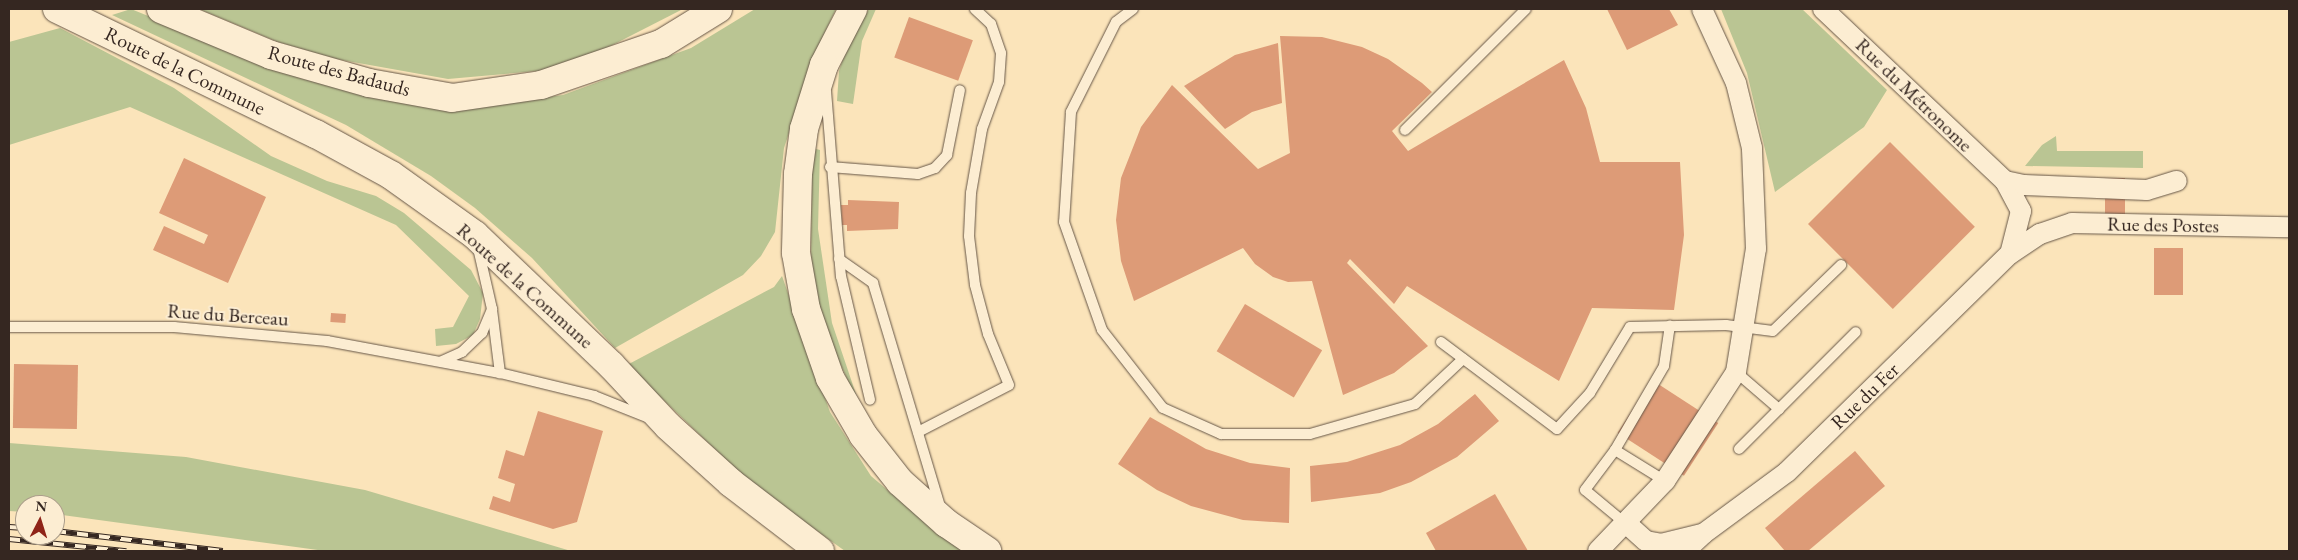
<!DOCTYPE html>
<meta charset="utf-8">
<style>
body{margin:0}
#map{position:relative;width:2298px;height:560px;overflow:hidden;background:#fbe4ba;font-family:"EB Garamond",serif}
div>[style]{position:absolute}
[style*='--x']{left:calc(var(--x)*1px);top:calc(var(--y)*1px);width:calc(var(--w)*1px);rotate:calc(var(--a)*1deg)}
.green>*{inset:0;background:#bac593}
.building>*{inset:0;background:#dd9b77;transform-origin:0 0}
.roads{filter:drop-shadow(0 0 1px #665647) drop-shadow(0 0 1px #665647)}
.lane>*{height:10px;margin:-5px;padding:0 5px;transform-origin:5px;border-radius:5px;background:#fcedd2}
.street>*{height:20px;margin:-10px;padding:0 10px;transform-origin:10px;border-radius:10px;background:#fcedd2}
.secondary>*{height:28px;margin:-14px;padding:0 14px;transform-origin:14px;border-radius:14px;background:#fcedd2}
.rail>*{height:5.5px;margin-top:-2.75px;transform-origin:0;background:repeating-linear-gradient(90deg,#fcedd2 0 11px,#352721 0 22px);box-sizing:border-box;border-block:1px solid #352721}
span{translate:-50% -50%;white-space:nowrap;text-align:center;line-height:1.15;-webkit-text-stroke:4px #fcedd2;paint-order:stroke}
.street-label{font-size:20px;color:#352721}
.frame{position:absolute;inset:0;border:10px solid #352721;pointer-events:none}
.north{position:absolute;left:15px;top:495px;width:50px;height:50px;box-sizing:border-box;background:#fcedd2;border:1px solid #ac9e8b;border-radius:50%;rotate:5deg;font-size:14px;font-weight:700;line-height:20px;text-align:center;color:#352721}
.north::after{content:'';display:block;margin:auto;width:18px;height:22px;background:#8f2418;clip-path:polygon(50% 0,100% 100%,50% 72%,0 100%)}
</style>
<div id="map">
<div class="green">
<div style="clip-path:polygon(131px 9px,303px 79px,443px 110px,563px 95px,691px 48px,755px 9px,836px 9px,816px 51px,784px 148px,775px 232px,761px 256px,743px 275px,615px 348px,532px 258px,475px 208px,431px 176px,346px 125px,112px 15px)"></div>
<div style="clip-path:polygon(199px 9px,683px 9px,593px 55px,548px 70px,448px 79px,336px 59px,278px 42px)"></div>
<div style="clip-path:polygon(869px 9px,876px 9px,862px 41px,853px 104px,837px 101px,839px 71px,849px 39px)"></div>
<div style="clip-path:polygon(1721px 9px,1802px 9px,1887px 90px,1864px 127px,1775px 192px,1747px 73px)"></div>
<div style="clip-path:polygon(60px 28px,174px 88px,271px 156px,327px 181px,376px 196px,404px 213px,471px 270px,483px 293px,480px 319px,473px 335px,456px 344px,436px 346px,435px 329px,453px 327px,469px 296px,396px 225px,130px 107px,9px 145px,9px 42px)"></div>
<div style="clip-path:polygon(2056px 136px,2057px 151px,2143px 151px,2143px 168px,2025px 166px,2042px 145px)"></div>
<div style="clip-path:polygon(812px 148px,820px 150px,818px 229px,832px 323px,862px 412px,824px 328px,811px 269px)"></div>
<div style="clip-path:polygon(782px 276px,830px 412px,871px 476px,932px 528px,970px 551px,845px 551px,750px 483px,627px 365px,774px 287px)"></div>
<div style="clip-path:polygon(9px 443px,186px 457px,365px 490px,571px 551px,325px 551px,55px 514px,55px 505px,25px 505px,25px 512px,9px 511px)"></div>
</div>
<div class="building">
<div style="clip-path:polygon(1607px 9px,1669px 9px,1678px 25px,1627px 50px)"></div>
<div style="left:909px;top:17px;width:68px;height:43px;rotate:20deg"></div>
<div style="clip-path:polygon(1280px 36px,1322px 37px,1362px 47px,1388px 59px,1422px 83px,1432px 92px,1392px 131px,1408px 151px,1564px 60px,1586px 108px,1600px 162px,1680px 162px,1684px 235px,1674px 310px,1592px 308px,1559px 381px,1407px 286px,1394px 304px,1350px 259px,1347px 263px,1428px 346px,1394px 373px,1343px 395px,1312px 281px,1288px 282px,1273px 277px,1255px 264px,1243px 248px,1134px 301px,1121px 261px,1116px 220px,1121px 178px,1141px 127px,1172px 85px,1258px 169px,1290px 153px)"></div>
<div style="clip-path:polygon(1278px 43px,1282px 103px,1252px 112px,1225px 129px,1184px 86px,1235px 55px)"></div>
<div style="left:1890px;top:142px;width:120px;height:116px;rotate:45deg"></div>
<div style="clip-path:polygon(184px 158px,266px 197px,228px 283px,153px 250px,164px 226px,204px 244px,208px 235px,159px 213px)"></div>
<div style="left:2105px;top:178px;width:20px;height:53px"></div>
<div style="clip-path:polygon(848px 200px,899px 202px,898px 229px,847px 231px,847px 225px,842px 225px,841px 205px,848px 205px)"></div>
<div style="left:2154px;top:248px;width:29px;height:47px"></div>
<div style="left:1245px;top:304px;width:90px;height:55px;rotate:31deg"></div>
<div style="left:331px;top:313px;width:15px;height:9px;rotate:4deg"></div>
<div style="left:14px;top:364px;width:64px;height:64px;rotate:1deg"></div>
<div style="left:1652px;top:380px;width:79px;height:63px;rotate:33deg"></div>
<div style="clip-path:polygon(1475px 394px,1499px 421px,1457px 457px,1411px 482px,1380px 493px,1311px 502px,1310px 466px,1347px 462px,1400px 445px,1438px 424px)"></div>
<div style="clip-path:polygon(538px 411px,603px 431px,577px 522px,553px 529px,489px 509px,493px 496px,510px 502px,515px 484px,498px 478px,506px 450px,524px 456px)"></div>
<div style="clip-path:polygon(1150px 417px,1206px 449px,1250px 463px,1290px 468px,1289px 523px,1243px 520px,1191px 506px,1157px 490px,1118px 464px)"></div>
<div style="clip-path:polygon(1855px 451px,1885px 486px,1808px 551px,1785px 551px,1765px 528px)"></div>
<div style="clip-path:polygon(1495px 494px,1528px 551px,1436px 551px,1426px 533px)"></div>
</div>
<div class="roads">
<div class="lane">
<div style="--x:1133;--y:9;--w:21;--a:143"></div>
<div style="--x:1116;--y:22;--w:101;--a:116.6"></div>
<div style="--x:1071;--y:112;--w:110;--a:93.6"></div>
<div style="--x:1064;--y:222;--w:114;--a:70.6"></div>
<div style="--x:1102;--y:330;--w:99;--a:52"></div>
<div style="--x:1163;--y:408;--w:64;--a:24.1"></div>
<div style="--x:1221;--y:434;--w:89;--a:0"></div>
<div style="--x:1310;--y:434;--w:109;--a:-15.9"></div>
<div style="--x:1415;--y:404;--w:66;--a:-43.2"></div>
<div style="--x:826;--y:91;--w:186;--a:85.4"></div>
<div style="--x:841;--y:276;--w:127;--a:76.8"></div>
<div style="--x:1405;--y:130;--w:171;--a:-45"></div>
<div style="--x:830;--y:167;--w:88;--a:4.5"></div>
<div style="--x:918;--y:174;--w:18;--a:-19"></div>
<div style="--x:935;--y:168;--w:18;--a:-47"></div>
<div style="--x:947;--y:155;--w:66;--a:-78.7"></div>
<div style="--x:839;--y:259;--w:42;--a:35.2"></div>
<div style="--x:873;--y:283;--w:236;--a:73.3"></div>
<div style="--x:492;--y:310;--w:64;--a:82.8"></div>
<div style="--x:9;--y:327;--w:165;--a:0"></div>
<div style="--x:174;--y:327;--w:154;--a:5.2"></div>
<div style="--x:327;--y:341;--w:176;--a:10.5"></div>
<div style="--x:500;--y:373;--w:97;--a:13.7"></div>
<div style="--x:594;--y:396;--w:59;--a:21.8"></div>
<div style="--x:1441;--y:342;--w:145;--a:36.9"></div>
<div style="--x:1557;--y:429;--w:49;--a:-47.5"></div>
<div style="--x:1590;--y:393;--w:77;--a:-58.8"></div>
<div style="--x:1630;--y:327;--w:96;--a:-1.2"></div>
<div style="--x:1726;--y:325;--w:47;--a:7.3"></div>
<div style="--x:1773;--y:331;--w:95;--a:-44.1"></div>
<div style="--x:442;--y:361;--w:22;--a:-24"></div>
<div style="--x:462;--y:352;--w:28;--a:-44"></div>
<div style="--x:482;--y:333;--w:26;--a:-67"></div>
<div style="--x:492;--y:309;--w:63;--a:-102.9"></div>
<div style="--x:1736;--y:372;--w:57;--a:40.7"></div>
<div style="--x:918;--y:432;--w:102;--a:-27.3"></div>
<div style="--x:1009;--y:385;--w:55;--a:-112.4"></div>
<div style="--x:988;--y:334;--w:51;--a:-104.9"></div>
<div style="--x:975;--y:285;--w:49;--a:-97"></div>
<div style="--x:969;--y:236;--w:43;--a:-87.3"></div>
<div style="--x:971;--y:193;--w:65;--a:-80.2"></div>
<div style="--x:982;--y:129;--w:50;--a:-70.1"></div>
<div style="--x:999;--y:82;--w:29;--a:-86"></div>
<div style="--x:1001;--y:53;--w:31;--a:-109"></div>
<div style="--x:991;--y:24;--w:22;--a:-137"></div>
<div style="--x:1739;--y:449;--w:165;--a:-45"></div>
<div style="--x:1615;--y:450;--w:59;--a:31.8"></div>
<div style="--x:1626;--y:524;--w:53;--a:-140.3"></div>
<div style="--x:1585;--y:490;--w:50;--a:-53.1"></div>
<div style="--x:1615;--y:450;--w:97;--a:-59.7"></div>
<div style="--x:1664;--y:366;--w:41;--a:-81.7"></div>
</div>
<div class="street">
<div style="--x:1823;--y:9;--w:250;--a:43.4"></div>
<div style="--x:2005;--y:181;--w:34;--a:62"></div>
<div style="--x:2021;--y:211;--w:44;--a:104.3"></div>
<div style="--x:2005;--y:181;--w:19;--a:12"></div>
<div style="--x:2024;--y:185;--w:123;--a:2.3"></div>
<div style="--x:2147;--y:190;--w:31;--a:-17"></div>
<div style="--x:1627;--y:524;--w:25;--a:42"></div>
<div style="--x:1646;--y:541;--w:15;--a:11"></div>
<div style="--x:1661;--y:544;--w:42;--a:-13.7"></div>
<div style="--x:1598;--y:551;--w:97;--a:-46.3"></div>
<div style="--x:1665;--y:481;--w:130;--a:-56.9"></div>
<div style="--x:1736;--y:372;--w:125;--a:-80.8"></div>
<div style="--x:1756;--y:249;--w:101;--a:-92.3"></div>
<div style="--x:1752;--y:148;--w:67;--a:-103.8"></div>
<div style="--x:1736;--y:83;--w:81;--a:-114.7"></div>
<div style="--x:1685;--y:551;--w:25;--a:-43"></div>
<div style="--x:1703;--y:534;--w:104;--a:-36.4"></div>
<div style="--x:1787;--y:472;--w:312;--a:-44.4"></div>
<div style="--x:2010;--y:254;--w:36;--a:-34"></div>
<div style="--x:2040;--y:234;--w:34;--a:-19"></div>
<div style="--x:2072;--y:223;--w:217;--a:1.1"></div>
</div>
<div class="secondary">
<div style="--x:57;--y:9;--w:288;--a:25.8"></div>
<div style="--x:316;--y:134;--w:85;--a:28.7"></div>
<div style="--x:391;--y:175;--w:103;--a:35.5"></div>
<div style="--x:475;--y:235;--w:188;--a:43.7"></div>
<div style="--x:611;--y:365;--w:83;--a:46.9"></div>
<div style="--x:668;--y:426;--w:85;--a:42.1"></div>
<div style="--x:731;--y:483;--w:112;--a:37.4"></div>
<div style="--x:161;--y:9;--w:119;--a:22.7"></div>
<div style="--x:271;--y:55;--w:102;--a:15.9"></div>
<div style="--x:369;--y:83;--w:84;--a:10.2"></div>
<div style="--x:452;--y:98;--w:90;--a:-8.3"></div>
<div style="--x:541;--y:85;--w:127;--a:-18.9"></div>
<div style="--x:661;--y:44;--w:67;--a:-31.6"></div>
<div style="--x:853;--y:9;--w:63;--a:117.4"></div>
<div style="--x:824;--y:65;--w:67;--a:107.4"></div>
<div style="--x:804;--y:129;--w:45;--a:97.6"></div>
<div style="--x:798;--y:174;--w:79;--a:91.5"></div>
<div style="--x:796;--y:253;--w:57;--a:79.9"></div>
<div style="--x:806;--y:309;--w:73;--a:70.8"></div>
<div style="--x:830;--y:378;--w:66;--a:59.9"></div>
<div style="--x:863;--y:435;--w:60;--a:51.8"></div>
<div style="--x:900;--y:482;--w:62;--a:41.7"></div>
<div style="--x:946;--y:523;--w:50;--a:34.3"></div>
</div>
</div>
<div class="rail">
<div style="--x:9;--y:527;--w:16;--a:4"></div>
<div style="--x:55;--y:531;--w:169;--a:6.8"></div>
<div style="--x:9;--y:539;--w:118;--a:5.9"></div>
</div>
<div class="street-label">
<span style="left:185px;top:71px;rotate:26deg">Route de la Commune</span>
<span style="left:339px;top:71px;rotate:15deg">Route des Badauds</span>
<span style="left:1914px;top:95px;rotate:44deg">Rue du Métronome</span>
<span style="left:2163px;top:225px;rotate:1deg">Rue des Postes</span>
<span style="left:525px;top:286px;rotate:42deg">Route de la Commune</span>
<span style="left:228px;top:315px;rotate:4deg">Rue du Berceau</span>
<span style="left:1865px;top:396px;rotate:-44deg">Rue du Fer</span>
</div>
<div class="frame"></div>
<div class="north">N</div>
</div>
